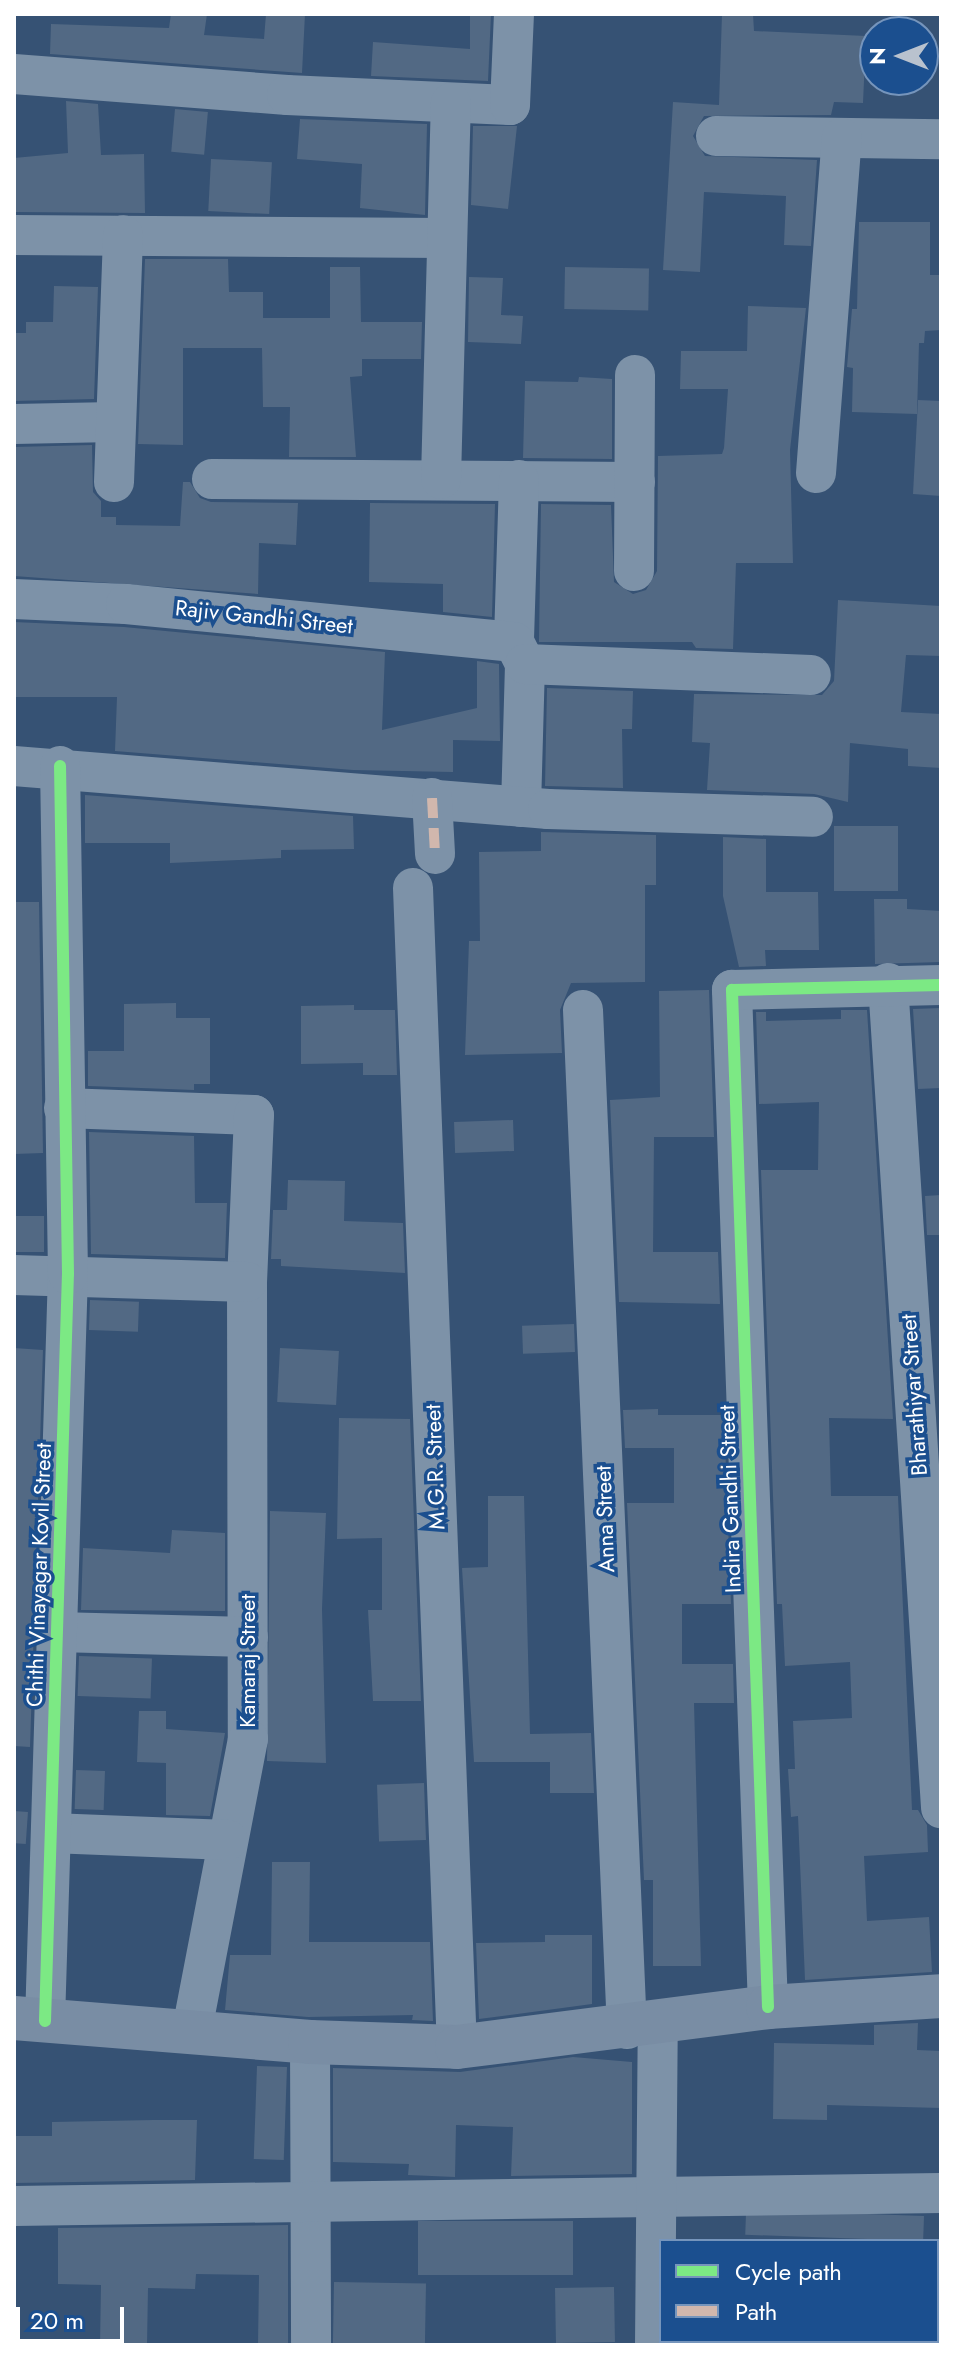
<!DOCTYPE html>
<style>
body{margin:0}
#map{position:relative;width:955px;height:2359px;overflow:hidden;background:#365274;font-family:Jost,sans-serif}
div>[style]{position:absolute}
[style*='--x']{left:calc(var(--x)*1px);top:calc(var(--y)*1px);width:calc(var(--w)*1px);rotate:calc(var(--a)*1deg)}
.building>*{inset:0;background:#526984;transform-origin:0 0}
.street>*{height:40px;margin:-20px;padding:0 20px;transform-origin:20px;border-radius:20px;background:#7d92a8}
.secondary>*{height:44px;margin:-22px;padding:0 22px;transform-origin:22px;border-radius:22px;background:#798da4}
.quiet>*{height:10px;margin-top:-5px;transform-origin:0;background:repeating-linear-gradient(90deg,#d1b7ad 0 20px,transparent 0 30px)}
.cycleway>*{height:12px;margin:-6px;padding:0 6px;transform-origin:6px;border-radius:6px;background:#7ce984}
span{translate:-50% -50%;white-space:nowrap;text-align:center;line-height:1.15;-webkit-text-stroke:7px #1b4f8f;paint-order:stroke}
.street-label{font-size:22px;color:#fff}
.frame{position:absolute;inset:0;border:16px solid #fff;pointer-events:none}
.legend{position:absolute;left:659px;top:2239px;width:280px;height:104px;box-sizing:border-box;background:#1b4f8f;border:2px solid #7695bc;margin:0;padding:10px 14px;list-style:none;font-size:24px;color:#fff}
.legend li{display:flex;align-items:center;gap:16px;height:40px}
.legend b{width:40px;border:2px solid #7695bc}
.north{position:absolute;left:859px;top:16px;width:80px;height:80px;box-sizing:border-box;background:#1b4f8f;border:2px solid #7695bc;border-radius:50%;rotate:270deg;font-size:22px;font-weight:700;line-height:32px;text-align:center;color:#fff}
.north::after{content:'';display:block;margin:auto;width:28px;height:36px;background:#b9c2ce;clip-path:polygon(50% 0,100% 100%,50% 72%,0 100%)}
.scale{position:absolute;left:16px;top:2307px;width:108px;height:36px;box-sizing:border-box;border:4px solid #fff;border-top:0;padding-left:10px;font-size:24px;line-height:28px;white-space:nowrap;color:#fff;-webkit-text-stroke:6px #1b4f8f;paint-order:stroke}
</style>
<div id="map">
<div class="building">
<div style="clip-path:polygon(171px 14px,207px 14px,204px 35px,264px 39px,266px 14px,305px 14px,302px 73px,50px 54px,51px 24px,169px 28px)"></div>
<div style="clip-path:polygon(470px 14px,491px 14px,488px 81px,371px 76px,373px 42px,470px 49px)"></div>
<div style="clip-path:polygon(722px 14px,753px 14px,754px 31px,866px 36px,863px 103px,834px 102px,831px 115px,704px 116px,693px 136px,705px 156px,817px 160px,811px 246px,784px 245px,786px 196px,704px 192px,700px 272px,663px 270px,673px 102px,719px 105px)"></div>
<div style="clip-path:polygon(66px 101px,98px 104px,101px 155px,144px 154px,145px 213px,14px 212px,14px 158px,68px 153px)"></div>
<div style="left:175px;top:109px;width:33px;height:43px;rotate:5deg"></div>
<div style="clip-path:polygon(300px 119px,427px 124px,425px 215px,360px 208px,362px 164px,297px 159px)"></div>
<div style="clip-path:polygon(473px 126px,517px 126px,508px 209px,471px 205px)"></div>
<div style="left:211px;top:159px;width:61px;height:52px;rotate:3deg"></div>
<div style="clip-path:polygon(859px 222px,930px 222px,930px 275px,941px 275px,941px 330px,925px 331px,924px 343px,919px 343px,917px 414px,852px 412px,853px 368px,847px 367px,852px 309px,857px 309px)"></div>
<div style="clip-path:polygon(145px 259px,228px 259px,229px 292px,263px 292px,263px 318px,330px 318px,330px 267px,360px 267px,361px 322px,422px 322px,421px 359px,362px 359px,362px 376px,350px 377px,356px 457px,289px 457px,290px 407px,263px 407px,262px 348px,183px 348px,183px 445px,138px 444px)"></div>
<div style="left:565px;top:267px;width:84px;height:42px;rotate:1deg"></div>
<div style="clip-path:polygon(469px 277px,503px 278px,501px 315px,523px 316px,521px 344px,468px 342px)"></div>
<div style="clip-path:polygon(54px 286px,98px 287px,94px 399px,14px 401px,14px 333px,26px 333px,26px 322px,53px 322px)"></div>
<div style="clip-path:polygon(748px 306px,806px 308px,790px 450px,793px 563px,736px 563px,733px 649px,696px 648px,692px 642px,539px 642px,541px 504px,611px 505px,614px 582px,633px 594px,646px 590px,657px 571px,658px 456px,722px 454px,724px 448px,728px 389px,680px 389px,681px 351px,747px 351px)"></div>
<div style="clip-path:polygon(579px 377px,612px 379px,612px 459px,523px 458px,525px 381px,578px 382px)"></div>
<div style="clip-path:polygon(918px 400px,941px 401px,941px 496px,913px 494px)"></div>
<div style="clip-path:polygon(92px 445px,93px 492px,101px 501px,101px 517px,116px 517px,116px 525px,180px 526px,183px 482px,190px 482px,200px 498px,211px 502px,298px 503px,296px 545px,259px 543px,258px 594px,14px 576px,14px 447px)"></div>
<div style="clip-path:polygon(370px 503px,495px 504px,492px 617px,443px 612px,443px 584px,369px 582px)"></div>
<div style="clip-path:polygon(838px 600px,941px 606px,941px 656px,906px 655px,901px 712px,941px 714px,941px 768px,908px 766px,908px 749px,850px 743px,848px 802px,814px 794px,707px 790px,710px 743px,692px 742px,694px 694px,822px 695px,834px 681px)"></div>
<div style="clip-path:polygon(14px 622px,124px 627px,385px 652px,382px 730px,477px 708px,477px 661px,499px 664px,500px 741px,453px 740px,453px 772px,353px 770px,115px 751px,117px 697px,14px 697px)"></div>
<div style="clip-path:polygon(547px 688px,633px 691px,632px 729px,622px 729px,623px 788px,545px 786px)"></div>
<div style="clip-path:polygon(85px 795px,353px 816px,354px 849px,281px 850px,281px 858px,170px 863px,170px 843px,85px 843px)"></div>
<div style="left:834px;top:826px;width:64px;height:65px"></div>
<div style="clip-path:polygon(541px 832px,656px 835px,656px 885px,645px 885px,645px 982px,571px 983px,560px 1010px,562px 1053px,465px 1055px,469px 941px,480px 941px,479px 852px,541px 851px)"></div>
<div style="clip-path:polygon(723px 837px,766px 839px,766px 892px,818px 892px,819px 950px,765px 950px,766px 966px,739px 967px,723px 896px)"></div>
<div style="clip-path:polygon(874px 899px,907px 899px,907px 909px,941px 911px,941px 962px,875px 964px)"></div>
<div style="clip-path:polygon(14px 902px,39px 902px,43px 1153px,14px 1154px)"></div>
<div style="clip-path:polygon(709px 990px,714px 1137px,654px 1137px,653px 1252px,718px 1252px,720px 1304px,619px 1302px,610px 1100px,660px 1097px,659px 991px)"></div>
<div style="clip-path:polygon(176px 1003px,176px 1018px,210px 1018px,210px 1084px,194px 1084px,194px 1090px,88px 1086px,88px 1051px,124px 1051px,124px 1004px)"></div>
<div style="clip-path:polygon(354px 1005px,354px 1010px,395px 1010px,397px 1075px,363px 1075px,363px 1063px,301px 1064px,301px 1006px)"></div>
<div style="clip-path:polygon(941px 1008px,941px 1088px,918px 1089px,913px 1009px)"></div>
<div style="clip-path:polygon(841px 1010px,867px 1010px,893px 1419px,829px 1418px,831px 1496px,898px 1496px,912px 1810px,918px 1810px,927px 1825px,928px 1852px,864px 1856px,867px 1921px,929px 1917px,932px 1972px,805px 1980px,798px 1816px,791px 1817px,788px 1769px,795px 1769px,793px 1721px,852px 1718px,850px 1662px,785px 1666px,782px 1604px,777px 1604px,761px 1170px,818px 1170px,819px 1102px,759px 1104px,756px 1012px,766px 1012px,766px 1021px,841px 1019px)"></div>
<div style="left:513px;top:1120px;width:31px;height:59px;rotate:88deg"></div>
<div style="clip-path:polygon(89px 1132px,194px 1136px,195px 1203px,227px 1203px,225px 1258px,91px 1254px)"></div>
<div style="clip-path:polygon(288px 1180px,345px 1181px,344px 1221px,403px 1223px,405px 1273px,281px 1266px,281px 1259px,271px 1259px,273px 1210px,287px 1210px)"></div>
<div style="clip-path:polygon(941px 1195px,941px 1235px,927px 1235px,925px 1196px)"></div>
<div style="left:14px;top:1216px;width:30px;height:36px"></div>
<div style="left:90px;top:1300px;width:49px;height:30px;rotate:2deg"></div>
<div style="left:574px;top:1324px;width:28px;height:52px;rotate:88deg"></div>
<div style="clip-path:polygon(14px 1348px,43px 1350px,30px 1747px,14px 1746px)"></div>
<div style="left:280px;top:1348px;width:59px;height:54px;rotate:3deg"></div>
<div style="clip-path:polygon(658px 1409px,658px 1415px,724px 1415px,731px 1604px,682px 1604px,682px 1664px,733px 1664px,734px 1703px,694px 1703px,701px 1966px,653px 1966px,653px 1880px,644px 1880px,627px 1503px,674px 1503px,674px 1448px,625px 1448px,623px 1410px)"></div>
<div style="clip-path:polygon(339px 1418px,410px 1419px,421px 1701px,373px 1701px,368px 1610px,382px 1610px,382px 1538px,337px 1539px)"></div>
<div style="clip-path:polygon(488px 1496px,524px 1496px,530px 1734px,591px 1733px,594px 1793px,550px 1793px,550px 1762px,474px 1762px,462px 1568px,488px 1567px)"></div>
<div style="clip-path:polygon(270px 1511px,326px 1513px,322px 1609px,326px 1763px,267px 1761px)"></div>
<div style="clip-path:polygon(172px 1530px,225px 1533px,225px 1611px,81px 1610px,83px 1548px,170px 1553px)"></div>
<div style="left:79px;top:1656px;width:73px;height:40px;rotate:2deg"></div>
<div style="clip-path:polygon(139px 1711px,166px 1711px,166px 1729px,225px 1733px,210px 1816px,166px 1815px,166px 1763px,137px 1762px)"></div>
<div style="left:76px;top:1770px;width:29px;height:39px;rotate:2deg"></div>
<div style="left:424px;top:1783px;width:57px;height:47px;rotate:88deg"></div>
<div style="left:14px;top:1811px;width:14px;height:32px;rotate:4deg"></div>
<div style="clip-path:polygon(272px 1862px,310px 1862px,309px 1942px,430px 1942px,433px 2021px,412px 2020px,413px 2015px,308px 2017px,225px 2010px,230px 1955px,271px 1955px)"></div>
<div style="clip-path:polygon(545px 1935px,592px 1935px,592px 2004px,479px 2019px,476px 1943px,545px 1942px)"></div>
<div style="clip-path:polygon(918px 2023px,917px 2050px,941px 2051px,941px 2108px,827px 2105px,827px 2120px,773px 2119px,774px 2043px,874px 2045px,874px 2025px)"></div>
<div style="clip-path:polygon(573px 2057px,632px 2062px,632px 2174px,511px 2176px,513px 2127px,456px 2125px,455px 2177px,408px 2175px,409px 2164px,333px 2162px,333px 2068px,460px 2072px)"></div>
<div style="left:257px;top:2066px;width:30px;height:93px;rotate:2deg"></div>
<div style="clip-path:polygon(154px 2120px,197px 2120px,195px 2180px,14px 2183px,14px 2136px,52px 2136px,52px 2122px)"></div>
<div style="left:924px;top:2216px;width:25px;height:178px;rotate:92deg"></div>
<div style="left:573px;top:2221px;width:54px;height:155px;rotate:90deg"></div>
<div style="clip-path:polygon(288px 2225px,288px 2345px,258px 2345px,259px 2275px,196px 2274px,195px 2289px,148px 2288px,147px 2345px,100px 2345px,101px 2285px,58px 2284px,58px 2228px)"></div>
<div style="left:334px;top:2282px;width:92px;height:63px;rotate:1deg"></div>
<div style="left:614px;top:2287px;width:55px;height:59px;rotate:89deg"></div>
</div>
<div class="street">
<div style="--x:14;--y:74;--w:274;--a:4.4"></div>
<div style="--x:287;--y:95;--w:223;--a:2.6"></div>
<div style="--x:510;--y:105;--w:91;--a:-87.5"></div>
<div style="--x:716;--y:136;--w:225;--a:0.8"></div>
<div style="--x:14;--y:235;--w:432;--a:0.4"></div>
<div style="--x:14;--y:424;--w:100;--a:-1.1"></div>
<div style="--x:816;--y:473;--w:336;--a:-85.6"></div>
<div style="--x:212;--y:479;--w:423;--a:0.4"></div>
<div style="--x:441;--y:479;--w:376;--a:-88.5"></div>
<div style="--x:519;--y:480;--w:162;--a:91.8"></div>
<div style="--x:514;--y:642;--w:25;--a:63"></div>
<div style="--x:525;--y:664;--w:143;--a:91.6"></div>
<div style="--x:114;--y:482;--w:247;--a:-87.9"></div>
<div style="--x:634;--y:571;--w:196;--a:-89.7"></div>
<div style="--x:14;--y:599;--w:112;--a:2.6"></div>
<div style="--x:126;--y:604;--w:390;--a:5.6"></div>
<div style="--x:525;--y:664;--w:286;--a:2.2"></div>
<div style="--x:14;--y:766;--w:536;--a:4.6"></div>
<div style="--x:548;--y:809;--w:265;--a:1.7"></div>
<div style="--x:432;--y:798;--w:56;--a:86.9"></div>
<div style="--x:413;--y:888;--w:1160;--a:87.83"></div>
<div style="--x:888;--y:983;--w:827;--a:86.32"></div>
<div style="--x:583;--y:1010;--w:1020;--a:87.53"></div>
<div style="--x:64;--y:1108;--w:190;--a:2.1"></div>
<div style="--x:254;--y:1115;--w:167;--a:92.4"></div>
<div style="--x:247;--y:1282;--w:457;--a:89.9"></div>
<div style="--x:248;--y:1739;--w:300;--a:100.9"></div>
<div style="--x:14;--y:1275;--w:233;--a:1.7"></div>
<div style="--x:57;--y:1632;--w:191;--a:1.5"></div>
<div style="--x:51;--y:1833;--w:177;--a:2.3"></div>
<div style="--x:768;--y:2007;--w:1018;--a:-92.03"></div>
<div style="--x:732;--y:990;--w:209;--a:-1.4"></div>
<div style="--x:45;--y:2021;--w:747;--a:-88.24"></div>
<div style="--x:68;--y:1274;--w:508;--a:-90.9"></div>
<div style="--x:310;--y:2042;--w:303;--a:89.8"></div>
<div style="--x:14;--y:2206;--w:927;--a:-0.8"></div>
<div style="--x:655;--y:2345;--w:321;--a:-89.5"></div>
</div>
<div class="secondary">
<div style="--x:14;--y:2018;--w:297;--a:4.6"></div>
<div style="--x:310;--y:2042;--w:147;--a:1.9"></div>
<div style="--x:457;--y:2047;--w:314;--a:-7.3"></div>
<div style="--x:768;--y:2007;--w:173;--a:-3.6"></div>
</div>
<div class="quiet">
<div style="--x:432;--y:798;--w:56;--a:86.9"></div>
</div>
<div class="cycleway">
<div style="--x:768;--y:2007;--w:1018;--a:-92.03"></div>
<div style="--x:732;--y:990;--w:209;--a:-1.4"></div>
<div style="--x:45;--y:2021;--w:747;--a:-88.24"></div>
<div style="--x:68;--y:1274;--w:508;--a:-90.9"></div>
</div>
<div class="street-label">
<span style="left:264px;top:617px;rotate:6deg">Rajiv Gandhi Street</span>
<span style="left:914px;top:1395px;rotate:-94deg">Bharathiyar Street</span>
<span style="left:435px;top:1467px;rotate:-92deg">M.G.R. Street</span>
<span style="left:730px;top:1499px;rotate:-92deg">Indira Gandhi Street</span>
<span style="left:605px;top:1519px;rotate:-92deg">Anna Street</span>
<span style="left:39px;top:1575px;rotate:-88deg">Chithi Vinayagar Kovil Street</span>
<span style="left:248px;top:1661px;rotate:-90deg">Kamaraj Street</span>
</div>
<div class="frame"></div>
<ul class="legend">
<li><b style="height:10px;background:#7ce984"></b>Cycle path</li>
<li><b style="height:10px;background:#d1b7ad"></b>Path</li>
</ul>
<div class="north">N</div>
<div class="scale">20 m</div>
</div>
